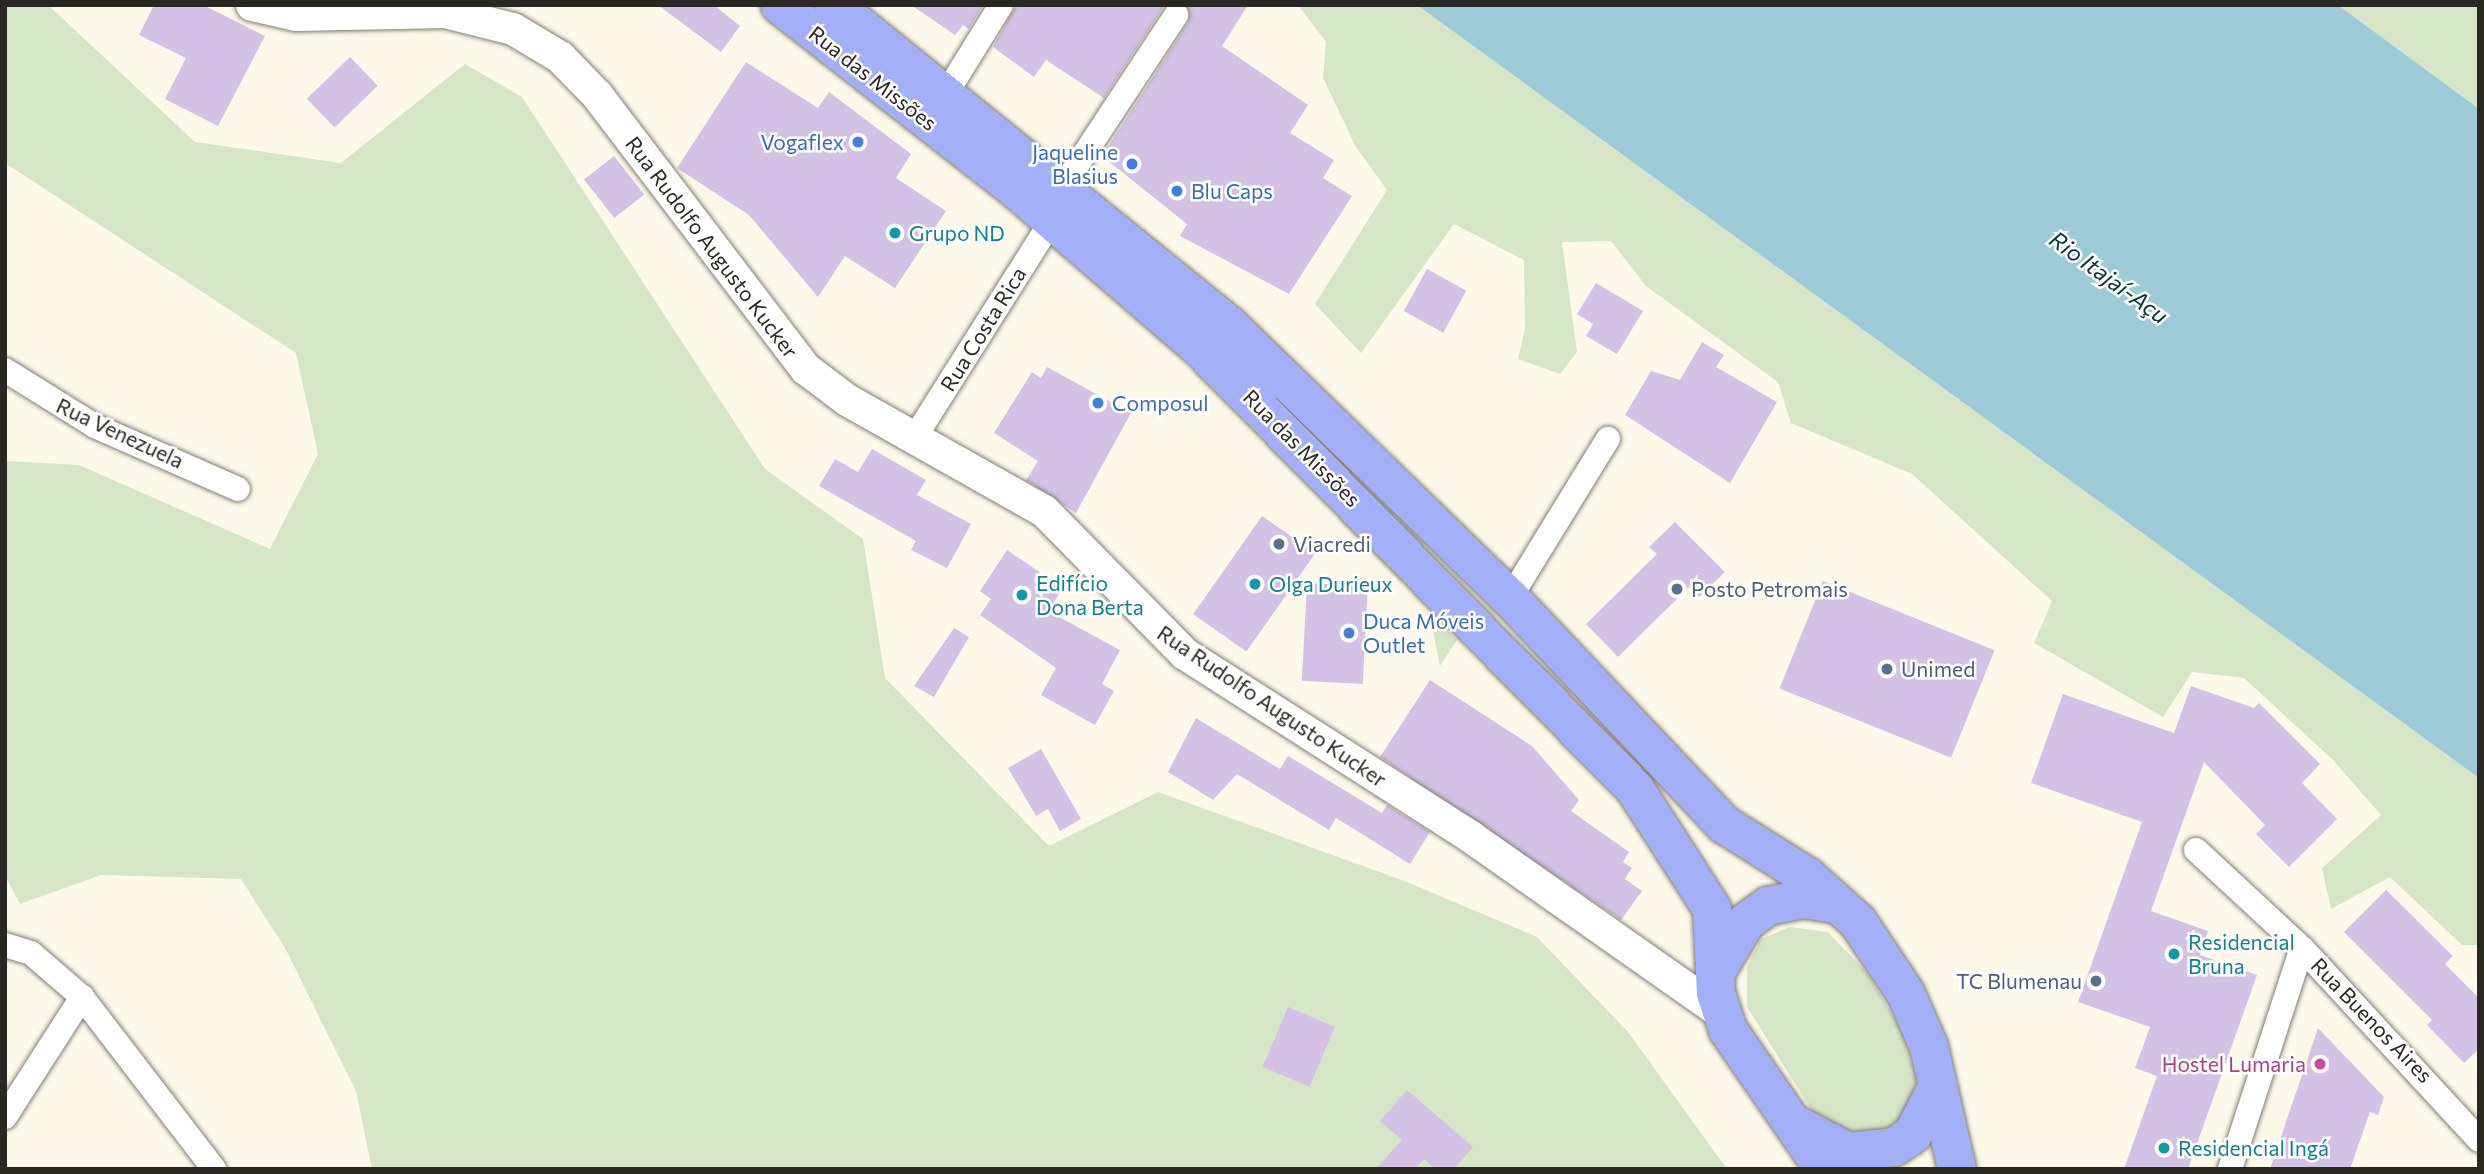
<!DOCTYPE html>
<meta charset="utf-8">
<style>
body{margin:0}
#map{position:relative;width:2484px;height:1174px;overflow:hidden;background:#fcf9e9;font-family:Commissioner,sans-serif}
div>[style]{position:absolute}
[style*='--x']{left:calc(var(--x)*1px);top:calc(var(--y)*1px);width:calc(var(--w)*1px);rotate:calc(var(--a)*1deg)}
.green>*{inset:0;background:#d5e5c5}
.water>*{inset:0;background:#9ccad7}
.building>*{inset:0;background:#d3c2e6;transform-origin:0 0}
.roads{filter:drop-shadow(0 0 2px #817f70) drop-shadow(0 0 2px #817f70)}
.minor>*{height:24px;margin:-12px;padding:0 12px;transform-origin:12px;border-radius:12px;background:#fff}
.tertiary>*{height:32px;margin:-16px;padding:0 16px;transform-origin:16px;border-radius:16px;background:#fff}
.primary>*{height:38px;margin:-19px;padding:0 19px;transform-origin:19px;border-radius:19px;background:#a3aff6}
.dots>*{width:19px;height:19px;translate:-50% -50%;box-sizing:border-box;border:4px solid #fff;border-radius:50%}
span{translate:-50% -50%;white-space:nowrap;text-align:center;line-height:1.15;-webkit-text-stroke:5px #fff;paint-order:stroke}
.street-label{font-size:21px;color:#292822}
.shop-label{font-size:21px;color:#366cbe}
.right{translate:-100% -50%;text-align:right}
.left{translate:0 -50%;text-align:left}
.culture-label{font-size:21px;color:#0d838f}
.service-label{font-size:21px;color:#4e5e75}
.hotel-label{font-size:21px;color:#b23c85}
.water-label{font-size:23px;color:#07343e;font-style:italic}
.frame{position:absolute;inset:0;border:7px solid #292822;pointer-events:none}
</style>
<div id="map">
<div class="green">
<div style="clip-path:polygon(5px 5px,48px 5px,195px 142px,341px 163px,465px 64px,522px 97px,765px 469px,863px 539px,885px 678px,1049px 846px,1158px 792px,1402px 880px,1537px 937px,1628px 1032px,1727px 1169px,372px 1169px,356px 1091px,285px 948px,241px 879px,101px 875px,20px 904px,5px 876px,5px 461px,79px 465px,270px 549px,318px 454px,296px 353px,5px 163px)"></div>
<div style="clip-path:polygon(1298px 5px,1417px 5px,2479px 778px,2479px 945px,2462px 945px,2390px 877px,2331px 909px,2322px 868px,2381px 815px,2332px 759px,2244px 678px,2192px 672px,2163px 717px,2034px 643px,2052px 601px,1912px 474px,1791px 423px,1778px 382px,1646px 286px,1611px 241px,1562px 242px,1577px 352px,1560px 374px,1518px 359px,1525px 329px,1524px 260px,1454px 224px,1361px 353px,1315px 304px,1387px 190px,1356px 147px,1323px 78px,1326px 42px)"></div>
<div style="clip-path:polygon(2338px 5px,2479px 5px,2479px 109px)"></div>
<div style="clip-path:polygon(1429px 613px,1457px 640px,1440px 666px,1434px 636px)"></div>
<div style="clip-path:polygon(1790px 927px,1828px 932px,1868px 974px,1905px 1036px,1916px 1079px,1911px 1103px,1896px 1123px,1873px 1133px,1842px 1130px,1814px 1114px,1747px 1007px,1747px 967px,1761px 939px)"></div>
</div>
<div class="water">
<div style="clip-path:polygon(1417px 5px,2338px 5px,2479px 109px,2479px 778px)"></div>
</div>
<div class="building">
<div style="clip-path:polygon(154px 5px,203px 5px,265px 36px,218px 126px,165px 99px,186px 58px,139px 35px)"></div>
<div style="clip-path:polygon(658px 5px,714px 5px,740px 26px,721px 52px)"></div>
<div style="clip-path:polygon(911px 5px,983px 5px,969px 29px,963px 25px,955px 35px)"></div>
<div style="clip-path:polygon(1016px 5px,1165px 5px,1104px 98px,1046px 60px,1034px 77px,993px 47px)"></div>
<div style="clip-path:polygon(1187px 5px,1248px 5px,1222px 46px,1308px 105px,1290px 133px,1334px 160px,1323px 178px,1352px 196px,1289px 294px,1180px 236px,1187px 224px,1102px 156px,1188px 23px)"></div>
<div style="left:350px;top:57px;width:40px;height:60px;rotate:46deg"></div>
<div style="clip-path:polygon(746px 62px,818px 108px,829px 92px,911px 154px,896px 178px,946px 211px,895px 288px,845px 256px,818px 297px,749px 215px,677px 168px)"></div>
<div style="left:614px;top:156px;width:49px;height:38px;rotate:52deg"></div>
<div style="left:1427px;top:269px;width:45px;height:48px;rotate:29deg"></div>
<div style="clip-path:polygon(1596px 283px,1643px 311px,1617px 354px,1586px 336px,1593px 324px,1577px 314px)"></div>
<div style="clip-path:polygon(1702px 342px,1724px 355px,1716px 367px,1777px 402px,1730px 483px,1625px 415px,1651px 371px,1680px 380px)"></div>
<div style="clip-path:polygon(1047px 367px,1131px 413px,1076px 513px,1026px 480px,1038px 461px,994px 433px,1032px 372px,1041px 378px)"></div>
<div style="clip-path:polygon(872px 449px,926px 480px,917px 495px,971px 524px,947px 568px,911px 550px,916px 541px,819px 486px,835px 459px,858px 472px)"></div>
<div style="left:1262px;top:516px;width:65px;height:120px;rotate:35deg"></div>
<div style="clip-path:polygon(1675px 522px,1725px 572px,1699px 597px,1689px 587px,1618px 657px,1586px 624px,1657px 554px,1649px 547px)"></div>
<div style="clip-path:polygon(1007px 550px,1063px 588px,1048px 611px,1120px 650px,1102px 684px,1114px 691px,1095px 725px,1041px 695px,1056px 668px,980px 615px,991px 599px,980px 591px)"></div>
<div style="left:1823px;top:581px;width:185px;height:116px;rotate:22deg"></div>
<div style="left:1307px;top:583px;width:61px;height:98px;rotate:3deg"></div>
<div style="clip-path:polygon(954px 628px,969px 637px,934px 697px,914px 686px)"></div>
<div style="clip-path:polygon(1430px 680px,1532px 746px,1579px 800px,1571px 811px,1629px 852px,1623px 862px,1632px 868px,1625px 879px,1642px 891px,1621px 920px,1380px 757px)"></div>
<div style="clip-path:polygon(2191px 686px,2254px 708px,2259px 703px,2320px 764px,2302px 783px,2337px 819px,2289px 867px,2256px 834px,2265px 825px,2204px 762px,2151px 911px,2208px 931px,2200px 955px,2257px 975px,2188px 1169px,2124px 1169px,2157px 1076px,2135px 1068px,2150px 1027px,2078px 1002px,2142px 822px,2031px 783px,2063px 694px,2174px 733px)"></div>
<div style="clip-path:polygon(1196px 718px,1280px 769px,1288px 756px,1382px 813px,1387px 805px,1430px 832px,1410px 864px,1336px 818px,1329px 830px,1237px 774px,1213px 800px,1168px 772px)"></div>
<div style="clip-path:polygon(1041px 749px,1081px 819px,1060px 831px,1048px 809px,1036px 816px,1008px 768px)"></div>
<div style="clip-path:polygon(2386px 890px,2453px 956px,2445px 964px,2479px 998px,2479px 1049px,2464px 1063px,2427px 1025px,2432px 1020px,2344px 932px)"></div>
<div style="left:1288px;top:1007px;width:51px;height:65px;rotate:23deg"></div>
<div style="clip-path:polygon(2318px 1028px,2384px 1097px,2378px 1115px,2370px 1112px,2350px 1169px,2270px 1169px)"></div>
<div style="clip-path:polygon(1407px 1090px,1473px 1147px,1454px 1169px,1435px 1169px,1424px 1159px,1415px 1169px,1376px 1169px,1402px 1140px,1380px 1121px)"></div>
</div>
<div class="roads">
<div class="minor">
<div style="--x:947;--y:92;--w:102;--a:-58.2"></div>
<div style="--x:1064;--y:185;--w:204;--a:-56.6"></div>
<div style="--x:5;--y:370;--w:106;--a:31.9"></div>
<div style="--x:95;--y:426;--w:156;--a:23.8"></div>
<div style="--x:915;--y:437;--w:257;--a:-57.7"></div>
<div style="--x:1510;--y:598;--w:187;--a:-58.4"></div>
<div style="--x:2196;--y:850;--w:144;--a:42.8"></div>
<div style="--x:2302;--y:948;--w:261;--a:47.3"></div>
<div style="--x:5;--y:945;--w:27;--a:17"></div>
<div style="--x:31;--y:953;--w:67;--a:40.8"></div>
<div style="--x:82;--y:997;--w:217;--a:52.5"></div>
<div style="--x:5;--y:1117;--w:143;--a:-57.3"></div>
<div style="--x:2230;--y:1169;--w:232;--a:-72"></div>
</div>
<div class="tertiary">
<div style="--x:252;--y:5;--w:45;--a:12.8"></div>
<div style="--x:296;--y:15;--w:149;--a:-1.2"></div>
<div style="--x:445;--y:12;--w:70;--a:14"></div>
<div style="--x:513;--y:29;--w:55;--a:30.8"></div>
<div style="--x:560;--y:57;--w:53;--a:45.8"></div>
<div style="--x:597;--y:95;--w:345;--a:52.7"></div>
<div style="--x:806;--y:369;--w:51;--a:37.1"></div>
<div style="--x:847;--y:400;--w:226;--a:29.4"></div>
<div style="--x:1044;--y:511;--w:201;--a:45.4"></div>
<div style="--x:1185;--y:654;--w:340;--a:32.6"></div>
<div style="--x:1471;--y:837;--w:303;--a:35.1"></div>
</div>
<div class="primary">
<div style="--x:780;--y:5;--w:302;--a:38"></div>
<div style="--x:1018;--y:191;--w:240;--a:40.8"></div>
<div style="--x:1200;--y:348;--w:619;--a:45.39"></div>
<div style="--x:1635;--y:789;--w:143;--a:57.3"></div>
<div style="--x:1712;--y:909;--w:84;--a:87.3"></div>
<div style="--x:1716;--y:993;--w:39;--a:72"></div>
<div style="--x:1728;--y:1030;--w:169;--a:55.4"></div>
<div style="--x:834;--y:5;--w:510;--a:39.03"></div>
<div style="--x:1230;--y:326;--w:390;--a:44.2"></div>
<div style="--x:1510;--y:598;--w:313;--a:46.6"></div>
<div style="--x:1725;--y:825;--w:98;--a:32.1"></div>
<div style="--x:1808;--y:877;--w:67;--a:42"></div>
<div style="--x:1858;--y:922;--w:87;--a:56.3"></div>
<div style="--x:1906;--y:994;--w:58;--a:66.5"></div>
<div style="--x:1929;--y:1047;--w:125;--a:77.1"></div>
<div style="--x:1716;--y:972;--w:58;--a:-59"></div>
<div style="--x:1746;--y:922;--w:27;--a:-36"></div>
<div style="--x:1768;--y:906;--w:36;--a:-11"></div>
<div style="--x:1803;--y:899;--w:36;--a:9"></div>
<div style="--x:1797;--y:1125;--w:58;--a:27.9"></div>
<div style="--x:1848;--y:1152;--w:46;--a:-6.2"></div>
<div style="--x:1894;--y:1147;--w:23;--a:-34"></div>
<div style="--x:1913;--y:1134;--w:51;--a:-62.9"></div>
</div>
</div>
<div class="dots">
<div style="left:858px;top:142px;background:#3f7fe0"></div>
<div style="left:1132px;top:164px;background:#3f7fe0"></div>
<div style="left:1177px;top:191px;background:#3f7fe0"></div>
<div style="left:895px;top:233px;background:#0f9aa8"></div>
<div style="left:1098px;top:403px;background:#3f7fe0"></div>
<div style="left:1279px;top:544px;background:#5c6f8a"></div>
<div style="left:1255px;top:584px;background:#0f9aa8"></div>
<div style="left:1677px;top:589px;background:#5c6f8a"></div>
<div style="left:1022px;top:595px;background:#0f9aa8"></div>
<div style="left:1349px;top:633px;background:#3f7fe0"></div>
<div style="left:1887px;top:669px;background:#5c6f8a"></div>
<div style="left:2174px;top:954px;background:#0f9aa8"></div>
<div style="left:2096px;top:981px;background:#5c6f8a"></div>
<div style="left:2320px;top:1064px;background:#d1479c"></div>
<div style="left:2164px;top:1148px;background:#0f9aa8"></div>
</div>
<div class="street-label">
<span style="left:873px;top:78px;rotate:38deg">Rua das Missões</span>
<span style="left:712px;top:247px;rotate:53deg">Rua Rudolfo Augusto Kucker</span>
<span style="left:983px;top:329px;rotate:-58deg">Rua Costa Rica</span>
<span style="left:120px;top:433px;rotate:25deg">Rua Venezuela</span>
<span style="left:1302px;top:448px;rotate:45deg">Rua das Missões</span>
<span style="left:1272px;top:706px;rotate:34deg">Rua Rudolfo Augusto Kucker</span>
<span style="left:2372px;top:1020px;rotate:46deg">Rua Buenos Aires</span>
</div>
<div class="shop-label">
<span class="right" style="left:844px;top:142px">Vogaflex</span>
<span class="right" style="left:1118px;top:164px">Jaqueline<br>Blasius</span>
<span class="left" style="left:1191px;top:191px">Blu Caps</span>
<span class="left" style="left:1112px;top:403px">Composul</span>
<span class="left" style="left:1363px;top:633px">Duca Móveis<br>Outlet</span>
</div>
<div class="culture-label">
<span class="left" style="left:909px;top:233px">Grupo ND</span>
<span class="left" style="left:1036px;top:595px">Edifício<br>Dona Berta</span>
<span class="left" style="left:1269px;top:584px">Olga Durieux</span>
<span class="left" style="left:2188px;top:954px">Residencial<br>Bruna</span>
<span class="left" style="left:2178px;top:1148px">Residencial Ingá</span>
</div>
<div class="service-label">
<span class="left" style="left:1293px;top:544px">Viacredi</span>
<span class="left" style="left:1691px;top:589px">Posto Petromais</span>
<span class="left" style="left:1901px;top:669px">Unimed</span>
<span class="right" style="left:2082px;top:981px">TC Blumenau</span>
</div>
<div class="hotel-label">
<span class="right" style="left:2306px;top:1064px">Hostel Lumaria</span>
</div>
<div class="water-label">
<span style="left:2109px;top:277px;rotate:36deg">Rio Itajaí-Açu</span>
</div>
<div class="frame"></div>
</div>
